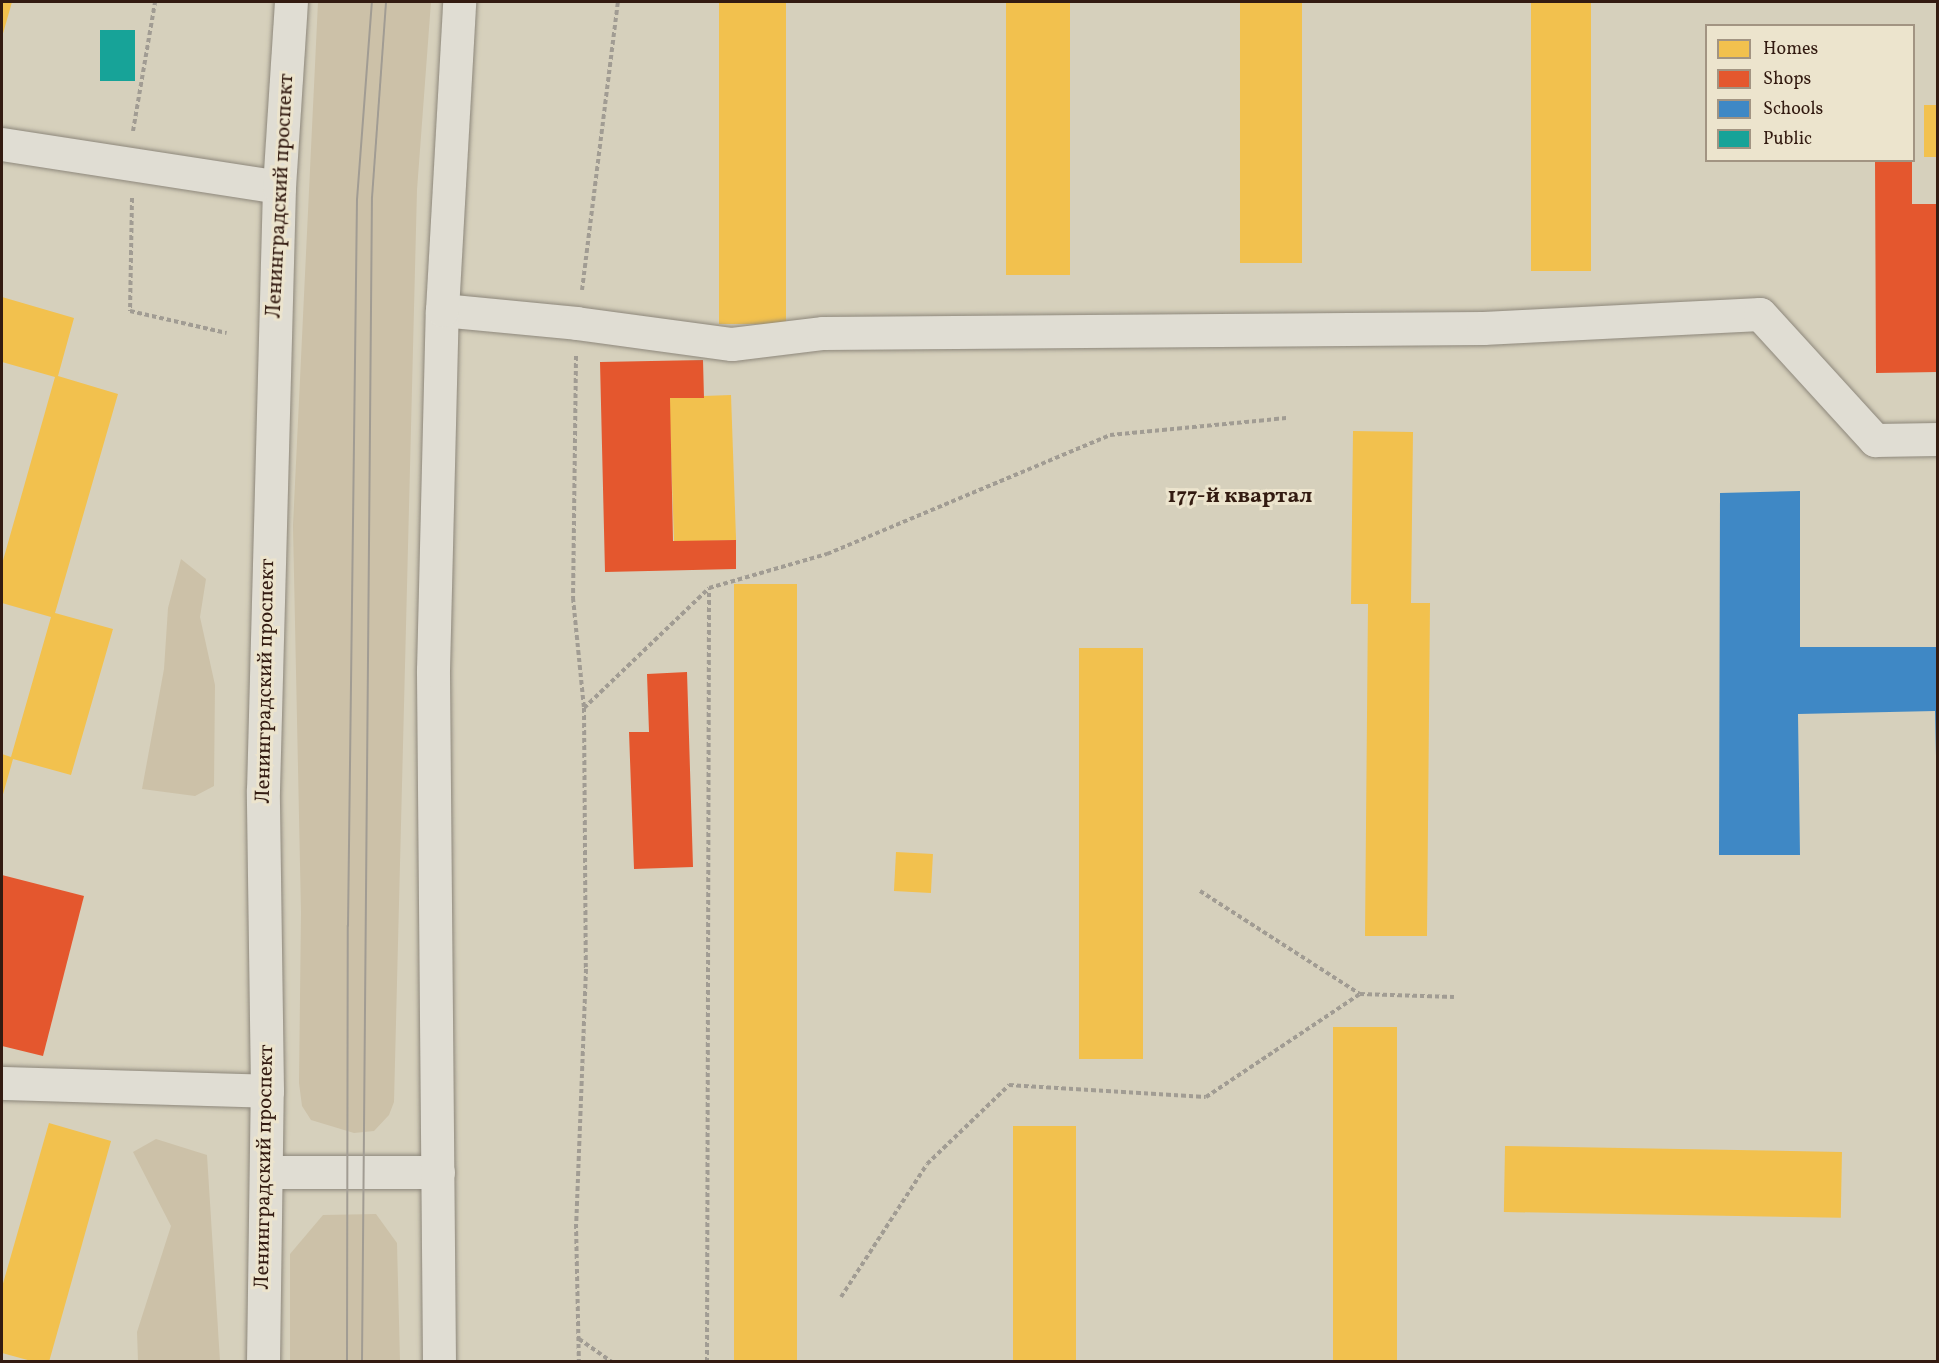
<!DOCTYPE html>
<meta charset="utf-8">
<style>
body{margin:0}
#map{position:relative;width:1939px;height:1363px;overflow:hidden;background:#d6d0bc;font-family:Vollkorn,serif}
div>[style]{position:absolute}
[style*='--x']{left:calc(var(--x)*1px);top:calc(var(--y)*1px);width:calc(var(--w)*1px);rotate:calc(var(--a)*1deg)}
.green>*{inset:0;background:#ccc1a8}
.homes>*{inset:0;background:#f2c14e;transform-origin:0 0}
.shops>*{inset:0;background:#e4572e}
.schools>*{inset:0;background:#3f88c5}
.public>*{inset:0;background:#17a398;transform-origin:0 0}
.path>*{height:4px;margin-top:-2px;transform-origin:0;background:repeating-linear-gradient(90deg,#a19c93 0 4.5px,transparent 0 7.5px)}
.roads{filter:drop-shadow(0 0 2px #8d877b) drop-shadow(0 0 2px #8d877b)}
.street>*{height:33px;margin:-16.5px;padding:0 16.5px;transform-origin:16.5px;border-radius:16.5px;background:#e0ddd3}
.secondary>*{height:33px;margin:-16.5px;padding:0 16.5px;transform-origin:16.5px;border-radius:16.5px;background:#e0ddd3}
.tram>*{height:1.5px;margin:-0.75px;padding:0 0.75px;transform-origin:0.75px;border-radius:0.75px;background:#a19c93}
span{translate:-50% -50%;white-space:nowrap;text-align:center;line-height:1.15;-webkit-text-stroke:6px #ece4cd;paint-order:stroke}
.street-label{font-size:21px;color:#331b11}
.neighbourhood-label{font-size:22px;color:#331b11;font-weight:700}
.frame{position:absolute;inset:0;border:3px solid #331b11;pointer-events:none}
.legend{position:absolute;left:1705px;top:24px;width:210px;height:138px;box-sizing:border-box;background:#ece4cd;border:2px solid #a29482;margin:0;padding:8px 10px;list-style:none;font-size:18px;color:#331b11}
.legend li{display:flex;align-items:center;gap:12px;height:30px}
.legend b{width:30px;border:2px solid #a29482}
</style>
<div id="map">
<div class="green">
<div style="clip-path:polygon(318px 2px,431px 2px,417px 190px,394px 1102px,389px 1115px,374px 1131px,354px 1133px,311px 1120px,302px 1106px,299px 1083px,301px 913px,293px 526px)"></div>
<div style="clip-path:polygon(181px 559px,206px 579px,200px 617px,215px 685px,214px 786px,195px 796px,142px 789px,164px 669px,168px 608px)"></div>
<div style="clip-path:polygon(156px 1139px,207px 1155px,220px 1361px,138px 1361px,137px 1332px,171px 1226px,133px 1152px)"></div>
<div style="clip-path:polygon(376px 1214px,397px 1243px,400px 1361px,290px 1361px,290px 1254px,323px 1215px)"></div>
</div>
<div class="homes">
<div style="clip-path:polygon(2px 2px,12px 2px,2px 37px)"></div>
<div style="left:719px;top:2px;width:67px;height:322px"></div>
<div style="left:1006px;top:2px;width:64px;height:273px"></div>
<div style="left:1240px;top:2px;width:62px;height:261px"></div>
<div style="left:1531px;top:2px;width:60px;height:269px"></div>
<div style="left:1938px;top:105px;width:52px;height:14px;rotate:90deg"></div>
<div style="clip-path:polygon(2px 297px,74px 318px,58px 376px,118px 394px,55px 613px,113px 629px,71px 775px,13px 759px,2px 798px,2px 754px,11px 757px,51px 617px,2px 603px,2px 564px,55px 377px,2px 362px)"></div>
<div style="left:731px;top:395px;width:145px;height:62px;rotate:88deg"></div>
<div style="clip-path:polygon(1353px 431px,1413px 432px,1411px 603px,1430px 603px,1427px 936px,1365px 936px,1368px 604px,1351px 604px)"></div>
<div style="left:797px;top:584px;width:778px;height:63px;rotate:90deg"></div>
<div style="left:1079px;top:648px;width:64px;height:411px"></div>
<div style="left:896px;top:852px;width:37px;height:39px;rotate:3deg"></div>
<div style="left:1333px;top:1027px;width:64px;height:335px"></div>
<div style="clip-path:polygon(49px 1123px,111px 1141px,49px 1362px,35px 1362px,2px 1353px,2px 1287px)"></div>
<div style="left:1013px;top:1126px;width:63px;height:236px"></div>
<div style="left:1505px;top:1146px;width:337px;height:66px;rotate:1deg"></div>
</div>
<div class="shops">
<div style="clip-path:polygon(1875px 160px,1912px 160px,1912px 204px,1938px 204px,1938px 372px,1876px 373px)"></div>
<div style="clip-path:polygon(703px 360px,704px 398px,670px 398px,673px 541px,736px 540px,736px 569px,605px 572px,600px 362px)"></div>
<div style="clip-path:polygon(687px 672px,693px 867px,634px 869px,629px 732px,649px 732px,647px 674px)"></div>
<div style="clip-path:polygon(2px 875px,84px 896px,43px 1056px,2px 1046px)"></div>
</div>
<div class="schools">
<div style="clip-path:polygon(1800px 491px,1800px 647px,1938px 647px,1938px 845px,1935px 711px,1798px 714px,1800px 855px,1719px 855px,1720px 493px)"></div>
</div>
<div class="public">
<div style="left:100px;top:30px;width:35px;height:51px"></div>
</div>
<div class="path">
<div style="--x:133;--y:131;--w:131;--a:-80.3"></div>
<div style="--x:132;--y:198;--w:113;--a:91"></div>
<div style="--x:130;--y:311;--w:99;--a:12.8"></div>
<div style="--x:582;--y:290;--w:290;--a:-82.9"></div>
<div style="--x:576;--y:356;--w:242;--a:90.7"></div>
<div style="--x:573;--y:598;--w:111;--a:84.3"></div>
<div style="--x:584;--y:708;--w:261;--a:89.6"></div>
<div style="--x:586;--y:969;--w:255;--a:92.2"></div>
<div style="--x:576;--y:1224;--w:138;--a:88.8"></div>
<div style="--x:584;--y:708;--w:173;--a:-43.8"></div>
<div style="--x:709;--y:588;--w:123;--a:-16.1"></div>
<div style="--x:827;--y:554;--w:307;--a:-22.8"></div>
<div style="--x:1110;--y:435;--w:177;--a:-5.5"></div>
<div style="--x:1200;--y:891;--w:190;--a:32.8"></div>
<div style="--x:1360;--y:994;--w:94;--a:1.8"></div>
<div style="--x:841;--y:1297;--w:158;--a:-57.1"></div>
<div style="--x:927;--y:1164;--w:114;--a:-43.9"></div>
<div style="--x:1009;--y:1085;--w:197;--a:3.5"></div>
<div style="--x:1206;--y:1097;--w:185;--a:-33.8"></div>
<div style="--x:579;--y:1339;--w:40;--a:34.9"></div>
<div style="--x:707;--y:1362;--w:773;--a:-89.85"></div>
</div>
<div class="roads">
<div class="street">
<div style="--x:2;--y:144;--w:280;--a:8.8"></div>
<div style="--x:442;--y:310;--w:135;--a:5.5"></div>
<div style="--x:576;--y:323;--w:157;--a:7.7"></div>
<div style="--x:732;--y:344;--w:92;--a:-6.9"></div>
<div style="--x:823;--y:333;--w:660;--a:-0.43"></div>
<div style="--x:1483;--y:328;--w:277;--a:-2.9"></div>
<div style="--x:1760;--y:314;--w:171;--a:47.6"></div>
<div style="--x:1875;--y:440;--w:63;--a:-0.9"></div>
<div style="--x:2;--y:1083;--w:265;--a:1.7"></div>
</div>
<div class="secondary">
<div style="--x:266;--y:1172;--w:172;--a:0"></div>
<div style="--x:263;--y:1362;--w:271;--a:-89.2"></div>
<div style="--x:267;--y:1091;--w:301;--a:-90.8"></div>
<div style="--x:263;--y:790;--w:603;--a:-88.48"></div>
<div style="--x:279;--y:187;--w:185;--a:-86.3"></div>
<div style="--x:439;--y:1362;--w:692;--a:-90.5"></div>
<div style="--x:433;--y:670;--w:360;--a:-88.6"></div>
<div style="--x:442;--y:310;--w:308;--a:-86.8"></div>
</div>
</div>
<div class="tram">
<div style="--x:347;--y:1362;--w:436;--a:-89.9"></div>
<div style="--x:348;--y:926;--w:726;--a:-89.29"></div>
<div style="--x:357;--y:200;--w:199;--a:-85.7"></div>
<div style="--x:362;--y:1362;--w:1164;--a:-89.51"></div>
<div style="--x:372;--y:198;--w:196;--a:-85.9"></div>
</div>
<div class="street-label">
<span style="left:281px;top:196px;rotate:-87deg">Ленинградский проспект</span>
<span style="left:266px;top:681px;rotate:-89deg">Ленинградский проспект</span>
<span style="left:265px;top:1167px;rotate:-89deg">Ленинградский проспект</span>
</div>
<div class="neighbourhood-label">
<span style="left:1240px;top:497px">177-й квартал</span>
</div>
<div class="frame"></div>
<ul class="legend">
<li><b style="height:16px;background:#f2c14e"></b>Homes</li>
<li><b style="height:16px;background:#e4572e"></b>Shops</li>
<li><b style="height:16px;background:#3f88c5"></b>Schools</li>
<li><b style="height:16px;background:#17a398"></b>Public</li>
</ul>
</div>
